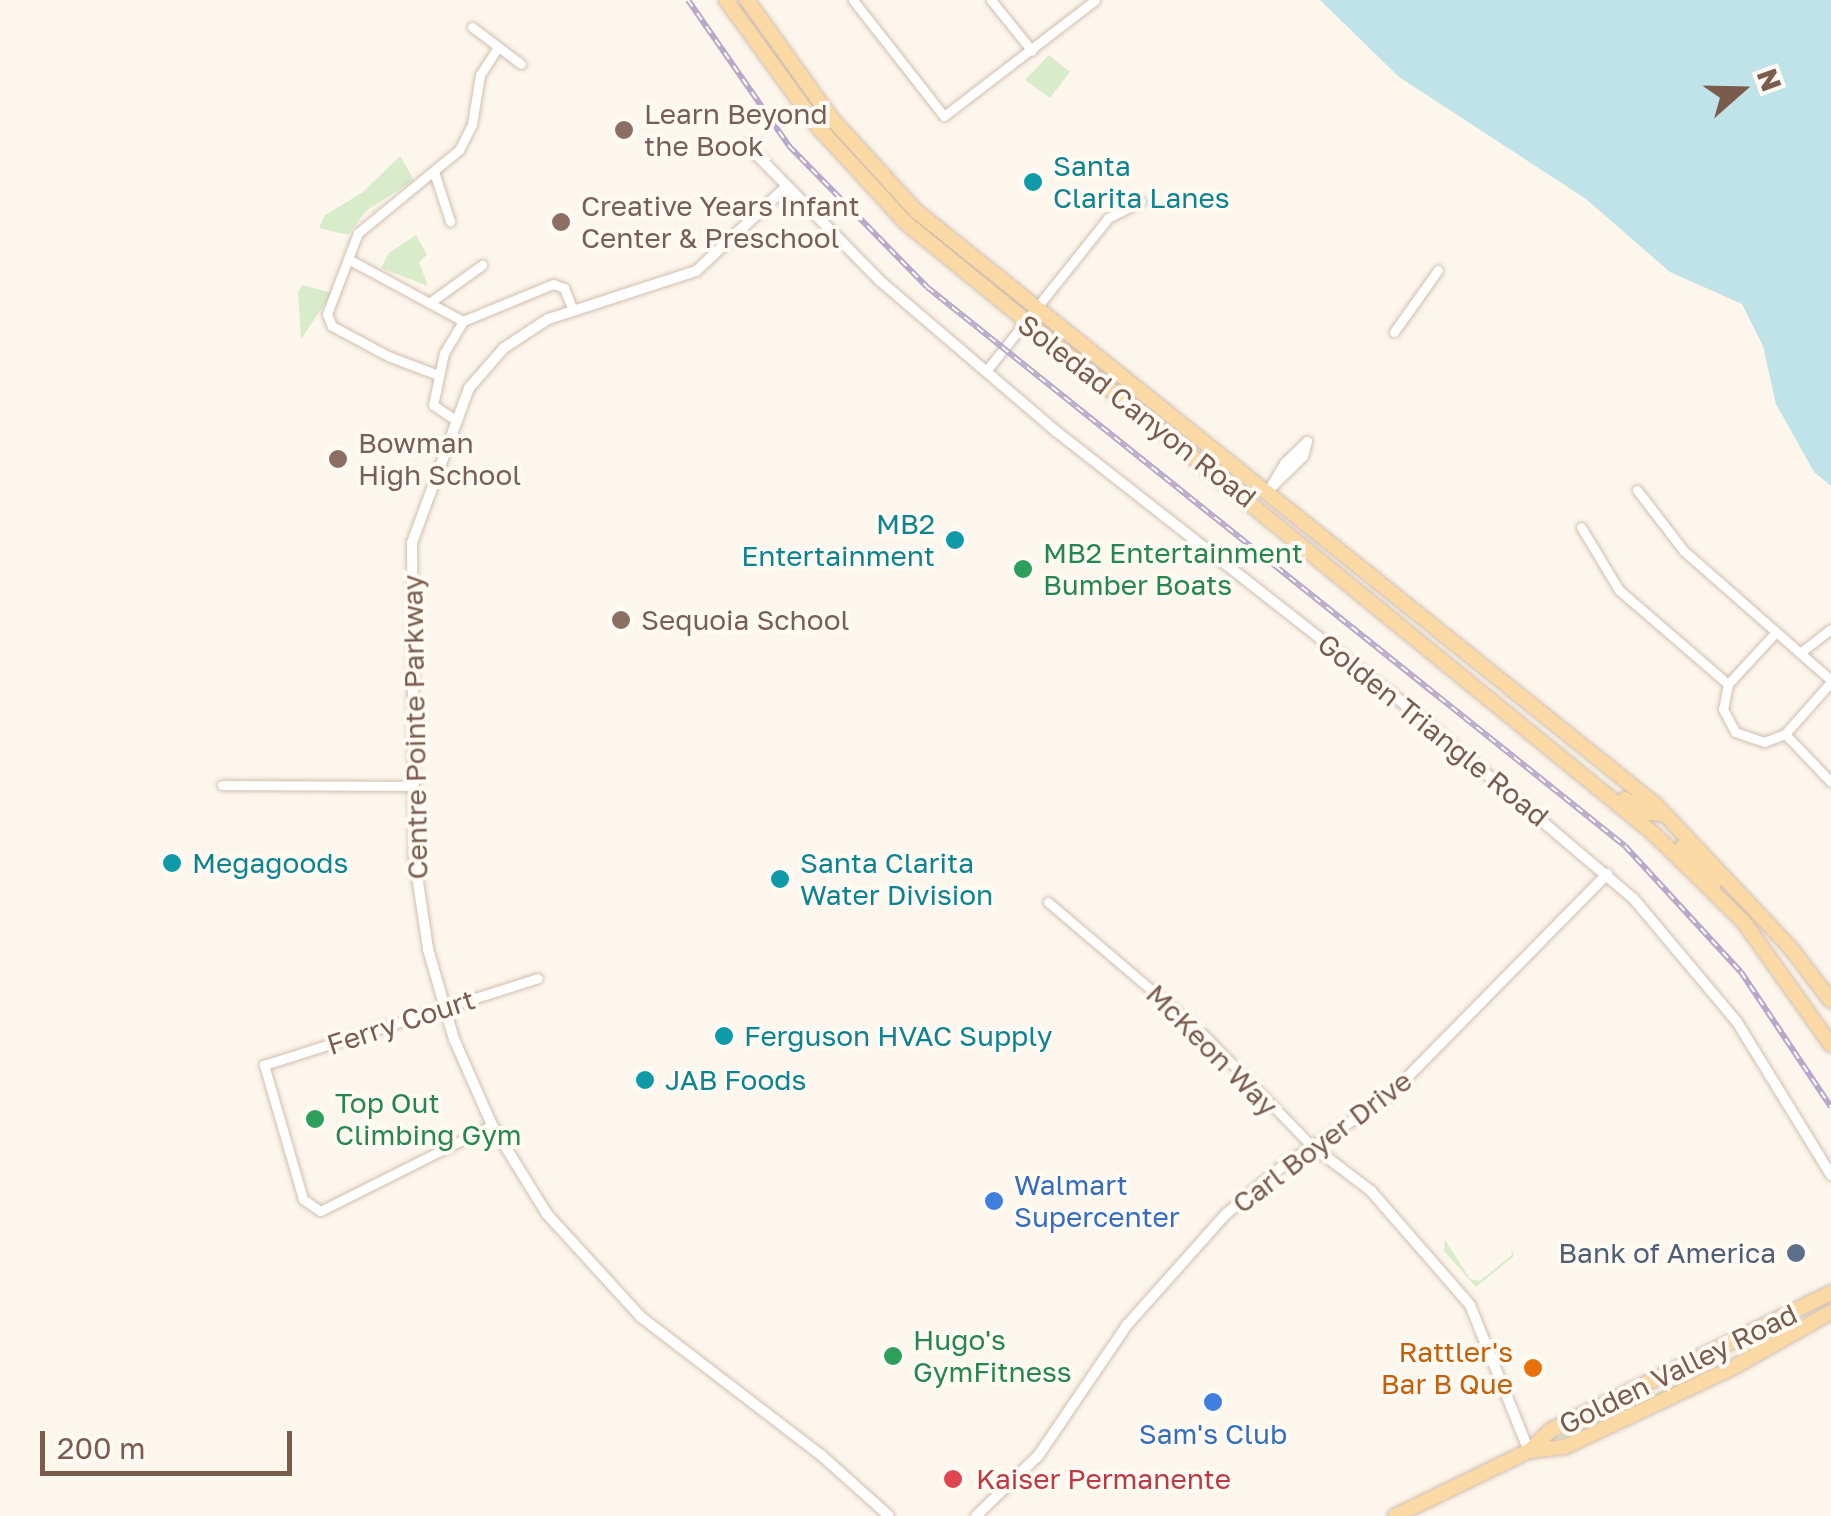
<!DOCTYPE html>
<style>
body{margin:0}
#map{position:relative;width:1831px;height:1516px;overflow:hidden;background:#fdf6ec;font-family:"Golos Text",sans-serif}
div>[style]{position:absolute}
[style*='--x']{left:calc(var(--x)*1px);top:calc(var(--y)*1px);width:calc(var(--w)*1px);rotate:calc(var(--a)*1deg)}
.green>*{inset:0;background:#d8ecc9}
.water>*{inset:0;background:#bfe3e8}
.round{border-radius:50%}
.roads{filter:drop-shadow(0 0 2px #d1beb0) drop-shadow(0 0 2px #d1beb0)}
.minor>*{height:9px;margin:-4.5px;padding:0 4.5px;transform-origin:4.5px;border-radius:4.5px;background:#fff}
.tertiary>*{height:10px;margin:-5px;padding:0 5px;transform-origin:5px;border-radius:5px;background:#fff}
.primary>*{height:14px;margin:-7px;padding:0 7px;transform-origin:7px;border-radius:7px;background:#fbd9a5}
.rail>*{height:6px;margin-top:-3px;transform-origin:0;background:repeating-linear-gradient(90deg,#fffaf3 0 8px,#b9a8c9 0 16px);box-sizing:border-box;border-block:2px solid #b9a8c9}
.dots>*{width:28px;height:28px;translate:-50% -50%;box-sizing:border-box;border:5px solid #fffaf3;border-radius:50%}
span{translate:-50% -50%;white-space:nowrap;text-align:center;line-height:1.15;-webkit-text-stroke:8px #fffaf3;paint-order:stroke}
.education-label{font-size:28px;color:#785e54}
.left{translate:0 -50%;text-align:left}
.culture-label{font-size:28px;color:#0d838f}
.right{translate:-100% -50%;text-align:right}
.street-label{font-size:28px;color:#7a5c4d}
.leisure-label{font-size:28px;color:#27864d}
.shop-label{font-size:28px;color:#366cbe}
.service-label{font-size:28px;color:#4e5e75}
.food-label{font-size:28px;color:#c56008}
.health-label{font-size:28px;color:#be3a42}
.north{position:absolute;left:1691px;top:40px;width:100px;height:100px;-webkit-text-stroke:8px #fffaf3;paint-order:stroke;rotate:70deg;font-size:28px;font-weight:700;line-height:40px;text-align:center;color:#7a5c4d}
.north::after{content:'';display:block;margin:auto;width:35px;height:45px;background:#7a5c4d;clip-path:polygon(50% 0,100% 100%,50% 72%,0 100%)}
.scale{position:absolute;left:40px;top:1431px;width:252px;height:45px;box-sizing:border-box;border:5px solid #7a5c4d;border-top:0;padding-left:12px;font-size:30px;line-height:35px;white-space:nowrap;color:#7a5c4d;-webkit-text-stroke:8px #fffaf3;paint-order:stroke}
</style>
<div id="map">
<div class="green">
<div style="clip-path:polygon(1049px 55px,1070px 72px,1050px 98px,1025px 80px)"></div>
<div style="clip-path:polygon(400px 156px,414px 180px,366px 211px,348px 235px,319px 228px,324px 216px,363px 192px)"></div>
<div style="clip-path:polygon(416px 235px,427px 255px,419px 262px,428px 286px,381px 268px,389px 253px)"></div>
<div style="clip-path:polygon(302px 285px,332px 293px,301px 339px,298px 292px)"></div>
<div style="clip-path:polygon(1445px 1240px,1470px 1279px,1480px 1281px,1512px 1255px,1511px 1247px,1514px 1256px,1476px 1287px,1444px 1251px)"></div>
<div style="clip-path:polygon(1707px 1372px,1571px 1438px,1553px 1438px,1611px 1412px)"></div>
</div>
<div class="water">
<div style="clip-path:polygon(1320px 0,1831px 0,1831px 486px,1814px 472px,1776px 404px,1763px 346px,1742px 304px,1670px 272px,1586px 199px,1399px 77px)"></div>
<div class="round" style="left:1010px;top:555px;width:26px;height:26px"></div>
</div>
<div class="roads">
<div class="minor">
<div style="--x:853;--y:0;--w:147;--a:51.9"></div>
<div style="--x:944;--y:116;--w:190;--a:-37.5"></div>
<div style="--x:991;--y:0;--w:65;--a:51.2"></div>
<div style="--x:472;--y:27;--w:61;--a:37.1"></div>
<div style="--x:434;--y:172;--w:52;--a:71.9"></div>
<div style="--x:350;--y:260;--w:128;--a:28.4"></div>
<div style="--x:432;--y:301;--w:62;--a:-35.8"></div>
<div style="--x:1394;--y:332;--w:76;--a:-54.6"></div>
<div style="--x:986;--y:371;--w:196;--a:-51.4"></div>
<div style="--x:1108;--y:218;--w:37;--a:-27"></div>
<div style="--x:438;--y:375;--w:53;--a:-159.2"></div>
<div style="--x:388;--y:356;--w:64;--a:-151.8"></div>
<div style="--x:332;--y:326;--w:13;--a:-113"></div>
<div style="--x:327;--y:314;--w:87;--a:-69.1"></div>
<div style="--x:358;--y:233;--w:131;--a:-39.4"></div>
<div style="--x:459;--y:150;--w:29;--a:-63"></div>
<div style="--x:472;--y:124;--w:50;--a:-80.7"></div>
<div style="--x:480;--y:75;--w:33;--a:-57"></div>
<div style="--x:454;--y:419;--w:25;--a:-146"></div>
<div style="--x:433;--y:405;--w:53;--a:-78.1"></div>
<div style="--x:444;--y:353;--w:37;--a:-59"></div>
<div style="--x:463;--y:321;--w:97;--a:-22.3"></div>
<div style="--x:553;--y:284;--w:12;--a:20"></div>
<div style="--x:564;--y:288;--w:24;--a:68"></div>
<div style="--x:1307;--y:441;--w:16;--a:105"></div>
<div style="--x:1303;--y:456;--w:49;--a:135.8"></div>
<div style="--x:1268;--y:490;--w:31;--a:-59"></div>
<div style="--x:1284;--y:463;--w:32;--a:-44"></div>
<div style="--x:1637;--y:490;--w:77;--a:52.4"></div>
<div style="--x:1684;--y:551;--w:196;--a:41.3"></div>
<div style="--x:1581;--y:527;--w:74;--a:58.9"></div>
<div style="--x:1619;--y:590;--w:144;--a:40.8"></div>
<div style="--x:1728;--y:684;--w:25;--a:101"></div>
<div style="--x:1723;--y:709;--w:26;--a:62"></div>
<div style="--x:1735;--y:732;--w:31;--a:19"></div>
<div style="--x:1764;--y:742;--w:22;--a:-21"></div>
<div style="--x:1785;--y:734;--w:66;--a:46.2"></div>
<div style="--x:1800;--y:653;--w:39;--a:-38"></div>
<div style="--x:1728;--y:684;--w:71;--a:-47.3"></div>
<div style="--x:1785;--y:734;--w:69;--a:-48.5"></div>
<div style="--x:222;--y:785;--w:190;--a:0.3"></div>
<div style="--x:1048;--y:902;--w:201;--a:40.4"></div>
<div style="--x:1201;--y:1032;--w:159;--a:45.8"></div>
<div style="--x:492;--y:1125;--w:192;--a:153.4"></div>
<div style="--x:320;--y:1211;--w:21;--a:-145"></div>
<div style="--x:303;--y:1199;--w:140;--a:-106.2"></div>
<div style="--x:264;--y:1065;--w:287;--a:-17.6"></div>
</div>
<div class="tertiary">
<div style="--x:747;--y:145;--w:189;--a:45.6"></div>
<div style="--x:879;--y:280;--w:234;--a:40.5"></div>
<div style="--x:1057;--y:432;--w:433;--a:38.1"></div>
<div style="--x:1398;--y:699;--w:308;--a:40.3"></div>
<div style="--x:1633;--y:898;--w:162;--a:50"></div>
<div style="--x:1737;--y:1022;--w:180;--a:58.4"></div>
<div style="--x:784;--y:189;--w:120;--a:137"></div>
<div style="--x:696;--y:271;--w:156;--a:162"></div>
<div style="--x:548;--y:319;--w:53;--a:146.6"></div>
<div style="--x:504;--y:348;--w:53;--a:131.2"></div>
<div style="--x:469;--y:388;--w:165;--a:110.2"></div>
<div style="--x:412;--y:543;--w:312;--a:89.6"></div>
<div style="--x:414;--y:855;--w:95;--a:81.5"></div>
<div style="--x:428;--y:949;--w:94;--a:73.9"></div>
<div style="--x:454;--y:1039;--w:94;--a:66.2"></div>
<div style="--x:492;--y:1125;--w:105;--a:58.3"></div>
<div style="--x:547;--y:1214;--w:139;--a:47.6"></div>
<div style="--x:641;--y:1317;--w:227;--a:37.5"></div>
<div style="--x:821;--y:1455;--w:91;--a:41.9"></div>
<div style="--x:1312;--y:1146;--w:74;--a:37.3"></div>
<div style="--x:1371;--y:1191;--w:151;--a:49"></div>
<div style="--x:1470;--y:1305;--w:157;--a:68"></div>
<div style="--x:976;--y:1516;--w:86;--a:-44.1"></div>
<div style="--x:1038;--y:1456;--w:158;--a:-55.8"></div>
<div style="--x:1127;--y:1325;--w:149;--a:-48.3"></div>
<div style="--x:1226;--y:1214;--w:75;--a:-40.1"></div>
<div style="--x:1283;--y:1166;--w:126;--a:-33.3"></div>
<div style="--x:1388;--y:1097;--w:313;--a:-45.5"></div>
</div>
<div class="primary">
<div style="--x:726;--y:0;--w:158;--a:54"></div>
<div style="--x:819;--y:128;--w:127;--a:47.5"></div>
<div style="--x:905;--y:222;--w:966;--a:39.24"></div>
<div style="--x:1653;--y:833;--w:126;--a:44.4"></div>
<div style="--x:1743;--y:921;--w:152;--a:54.6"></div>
<div style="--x:747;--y:0;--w:146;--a:54.5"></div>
<div style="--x:832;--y:119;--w:125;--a:47.6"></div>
<div style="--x:916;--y:211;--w:949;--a:38.75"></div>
<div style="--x:1656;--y:805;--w:194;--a:46.7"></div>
<div style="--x:1789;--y:946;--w:69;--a:52.6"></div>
<div style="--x:1625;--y:799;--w:27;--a:31"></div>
<div style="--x:1648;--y:813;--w:17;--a:3"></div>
<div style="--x:1683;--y:846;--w:48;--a:48.4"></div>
<div style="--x:1530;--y:1451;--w:35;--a:-7"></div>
<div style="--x:1565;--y:1447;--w:189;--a:-25.3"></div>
<div style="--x:1736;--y:1366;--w:109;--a:-29.6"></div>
<div style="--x:1395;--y:1516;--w:149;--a:-25.9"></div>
<div style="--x:1529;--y:1451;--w:30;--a:-44"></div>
<div style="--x:1551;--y:1430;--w:312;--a:-26.1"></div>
</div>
</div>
<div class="rail">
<div style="--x:688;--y:0;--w:178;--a:55.3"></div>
<div style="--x:789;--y:146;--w:197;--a:45.6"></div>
<div style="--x:927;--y:287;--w:894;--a:38.69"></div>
<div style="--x:1625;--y:846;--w:171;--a:47.4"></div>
<div style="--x:1741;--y:972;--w:162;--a:56.3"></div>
</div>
<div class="dots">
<div style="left:624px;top:130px;background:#8d6e63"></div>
<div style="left:1033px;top:182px;background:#0f9aa8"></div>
<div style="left:561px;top:222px;background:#8d6e63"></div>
<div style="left:338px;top:459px;background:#8d6e63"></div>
<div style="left:955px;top:540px;background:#0f9aa8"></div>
<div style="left:1023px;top:569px;background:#2e9e5b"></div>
<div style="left:621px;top:620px;background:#8d6e63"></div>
<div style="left:172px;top:863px;background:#0f9aa8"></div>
<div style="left:780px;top:879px;background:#0f9aa8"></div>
<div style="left:724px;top:1036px;background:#0f9aa8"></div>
<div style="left:645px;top:1080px;background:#0f9aa8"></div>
<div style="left:315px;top:1119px;background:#2e9e5b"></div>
<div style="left:994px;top:1201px;background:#3f7fe0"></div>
<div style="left:1796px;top:1253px;background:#5c6f8a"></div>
<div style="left:893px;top:1356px;background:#2e9e5b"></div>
<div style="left:1533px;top:1368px;background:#e8710a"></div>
<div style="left:1213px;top:1402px;background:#3f7fe0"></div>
<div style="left:953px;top:1479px;background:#e0444e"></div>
</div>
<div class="education-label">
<span class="left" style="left:644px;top:130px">Learn Beyond<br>the Book</span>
<span class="left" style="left:581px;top:222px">Creative Years Infant<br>Center &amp; Preschool</span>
<span class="left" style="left:358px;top:459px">Bowman<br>High School</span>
<span class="left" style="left:641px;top:620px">Sequoia School</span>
</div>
<div class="culture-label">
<span class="left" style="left:1053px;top:182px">Santa<br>Clarita Lanes</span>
<span class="right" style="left:935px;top:540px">MB2<br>Entertainment</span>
<span class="left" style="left:192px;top:863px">Megagoods</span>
<span class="left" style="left:800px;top:879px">Santa Clarita<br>Water Division</span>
<span class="left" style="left:744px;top:1036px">Ferguson HVAC Supply</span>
<span class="left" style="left:665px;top:1080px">JAB Foods</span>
</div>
<div class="street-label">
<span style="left:1137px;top:411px;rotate:38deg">Soledad Canyon Road</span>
<span style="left:415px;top:727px;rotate:-91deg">Centre Pointe Parkway</span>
<span style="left:1433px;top:730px;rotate:39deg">Golden Triangle Road</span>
<span style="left:401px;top:1022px;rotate:-18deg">Ferry Court</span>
<span style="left:1212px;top:1050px;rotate:45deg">McKeon Way</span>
<span style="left:1322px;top:1142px;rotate:-37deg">Carl Boyer Drive</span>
<span style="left:1678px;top:1369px;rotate:-26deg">Golden Valley Road</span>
</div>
<div class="leisure-label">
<span class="left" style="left:1043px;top:569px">MB2 Entertainment<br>Bumber Boats</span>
<span class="left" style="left:335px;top:1119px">Top Out<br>Climbing Gym</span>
<span class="left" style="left:913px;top:1356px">Hugo's<br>GymFitness</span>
</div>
<div class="shop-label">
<span class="left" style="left:1014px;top:1201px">Walmart<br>Supercenter</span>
<span style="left:1213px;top:1434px">Sam's Club</span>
</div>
<div class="service-label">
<span class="right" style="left:1776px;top:1253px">Bank of America</span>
</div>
<div class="food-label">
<span class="right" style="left:1513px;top:1368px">Rattler's<br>Bar B Que</span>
</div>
<div class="health-label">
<span class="left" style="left:976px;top:1479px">Kaiser Permanente</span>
</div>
<div class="north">N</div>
<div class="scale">200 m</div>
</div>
